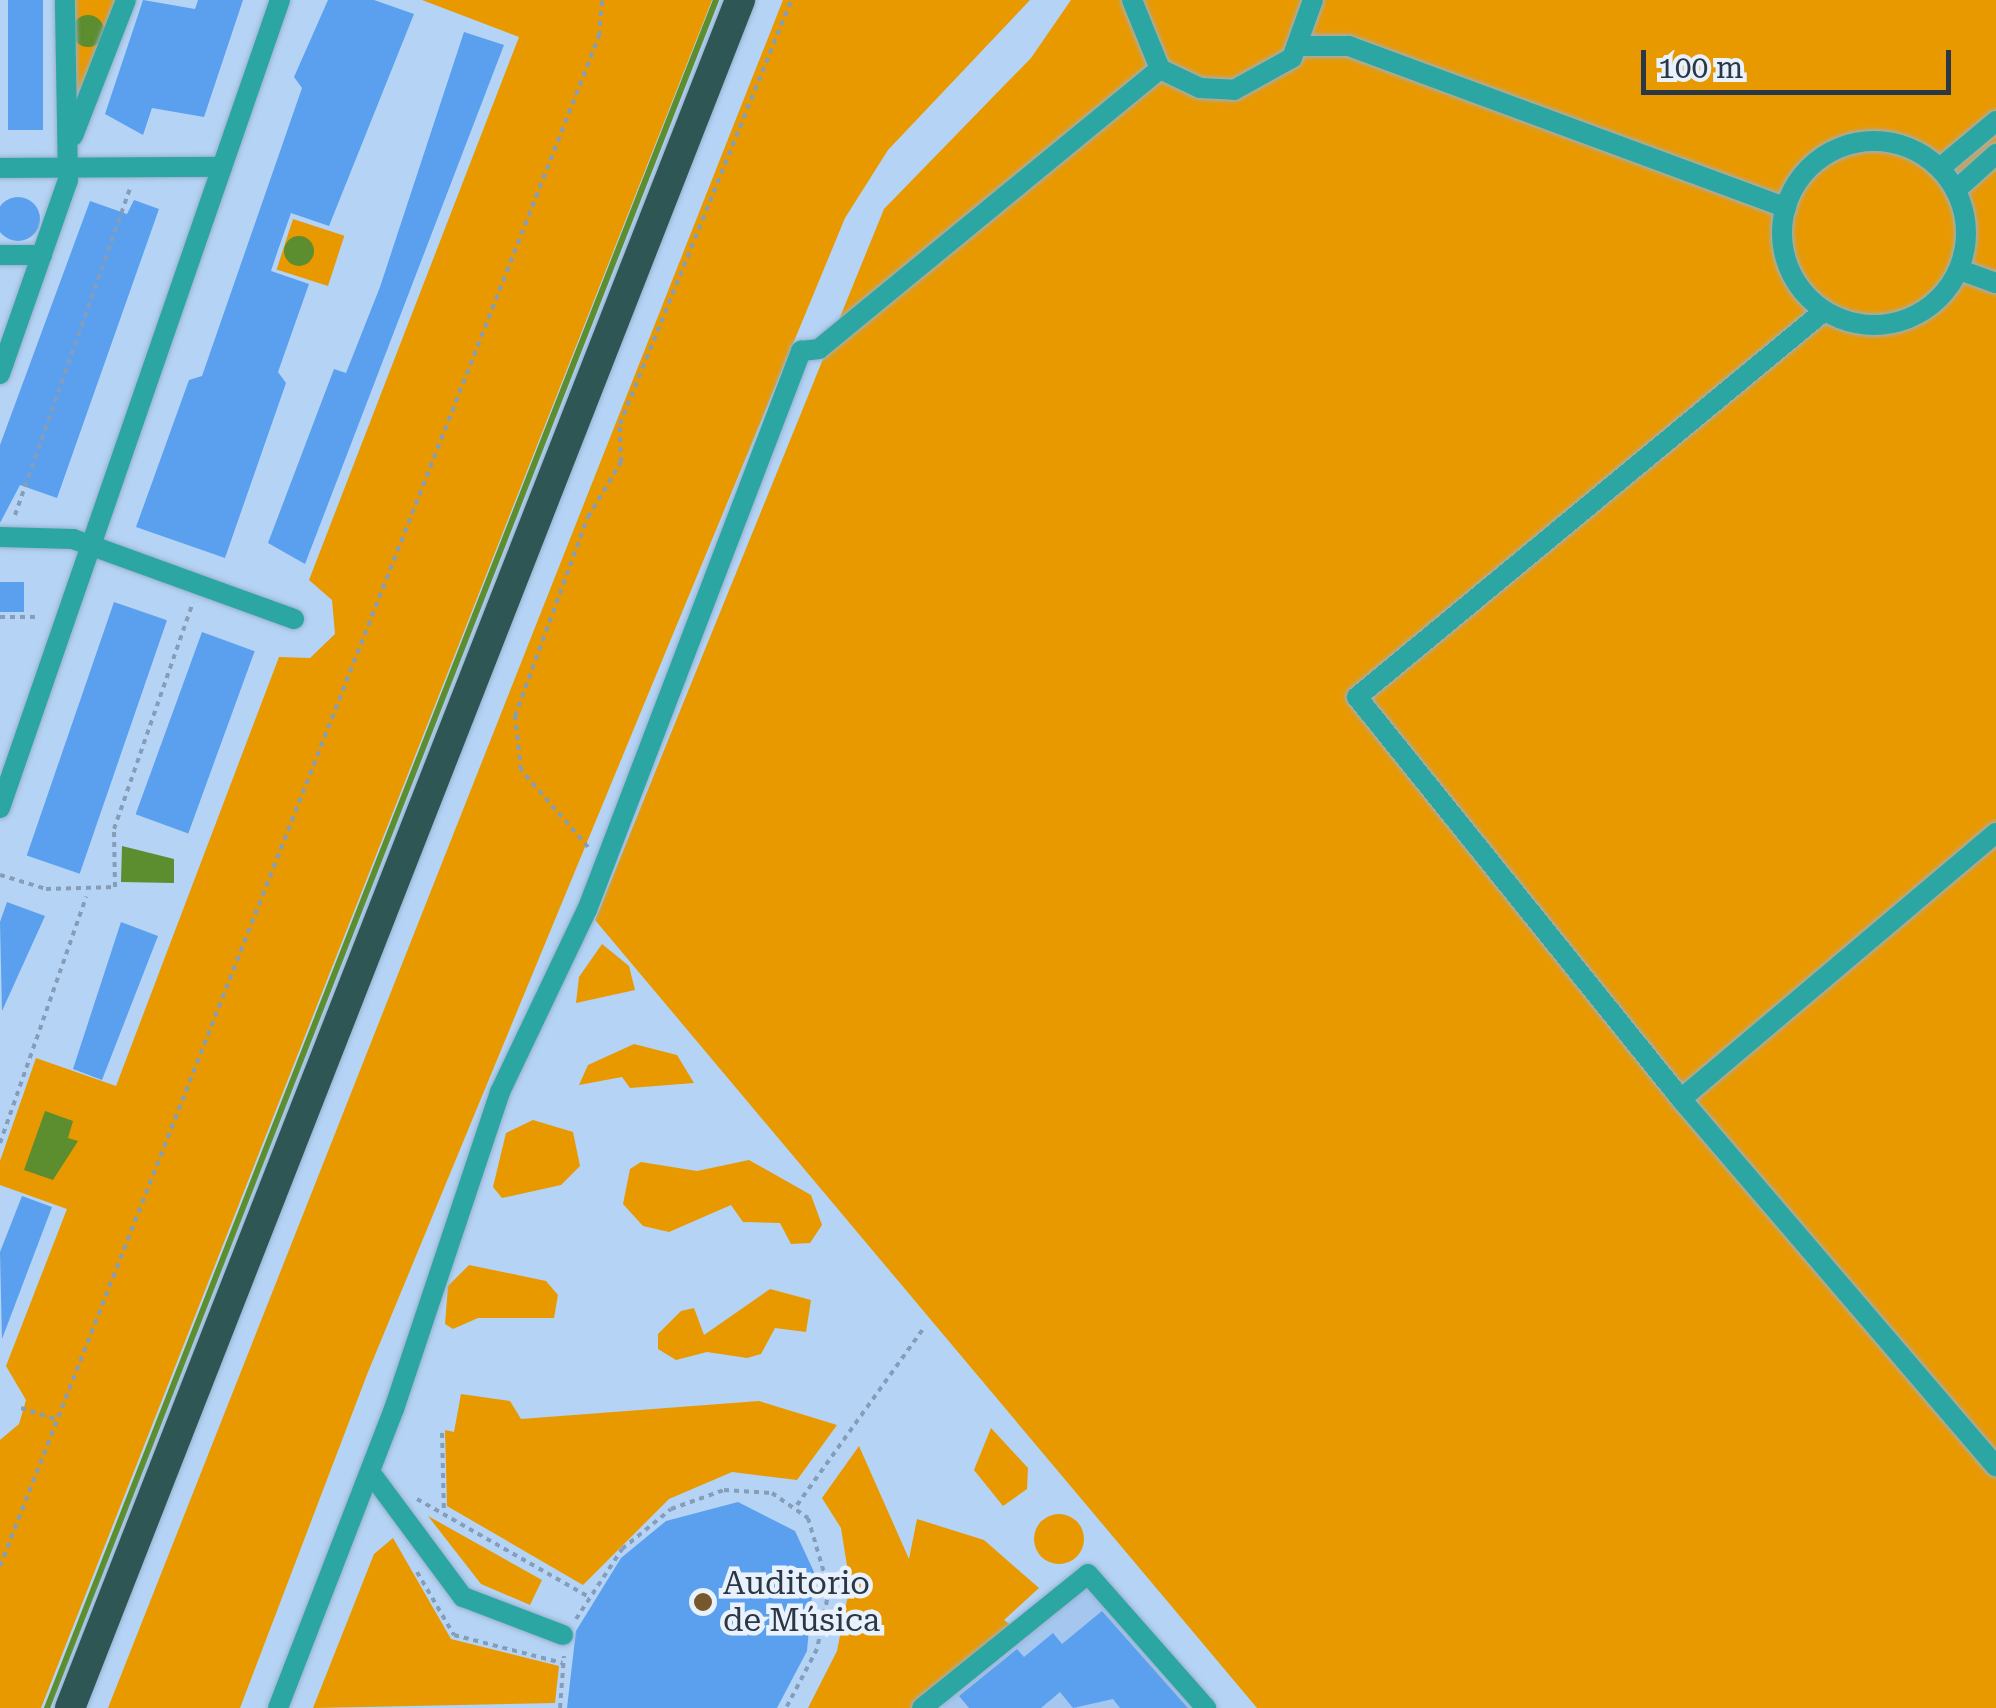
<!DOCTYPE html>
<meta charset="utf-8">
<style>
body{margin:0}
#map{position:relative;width:1996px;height:1708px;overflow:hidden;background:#b5d3f5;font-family:"Roboto Serif",serif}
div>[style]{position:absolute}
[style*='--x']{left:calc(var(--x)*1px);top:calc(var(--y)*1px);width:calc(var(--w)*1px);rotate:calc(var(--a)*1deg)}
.built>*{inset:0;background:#a5c7ef}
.green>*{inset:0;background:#e89900;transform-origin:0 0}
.round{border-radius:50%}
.water>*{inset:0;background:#5c8d2e}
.stream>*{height:6px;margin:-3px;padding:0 3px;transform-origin:3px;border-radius:3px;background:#5c8d2e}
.building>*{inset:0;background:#5aa0ee;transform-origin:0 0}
.path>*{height:4px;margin-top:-2px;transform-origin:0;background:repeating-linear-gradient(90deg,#859db8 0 5px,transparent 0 10px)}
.roads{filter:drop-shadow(0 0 2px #97b1ce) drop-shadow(0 0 2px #97b1ce)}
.minor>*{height:20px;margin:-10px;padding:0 10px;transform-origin:10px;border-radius:10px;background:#2ba6a3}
.minor>.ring{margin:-10px;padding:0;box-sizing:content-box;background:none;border:20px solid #2ba6a3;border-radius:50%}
.highway>*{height:30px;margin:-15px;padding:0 15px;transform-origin:15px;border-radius:15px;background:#2d5654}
.dots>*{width:28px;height:28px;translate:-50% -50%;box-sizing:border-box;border:5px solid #e8f1fc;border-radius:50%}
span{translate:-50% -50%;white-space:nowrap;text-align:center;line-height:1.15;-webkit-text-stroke:9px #e8f1fc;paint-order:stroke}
.poi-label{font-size:32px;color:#2b3745}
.left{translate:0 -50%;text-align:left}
.scale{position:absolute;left:1641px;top:50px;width:310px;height:45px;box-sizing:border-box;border:5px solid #2b3745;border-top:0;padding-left:12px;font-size:30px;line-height:35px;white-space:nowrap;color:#2b3745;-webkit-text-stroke:8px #e8f1fc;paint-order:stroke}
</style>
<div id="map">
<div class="built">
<div style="clip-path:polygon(1088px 1576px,1197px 1708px,944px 1708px,939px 1702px)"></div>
</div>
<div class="green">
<div style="clip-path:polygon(73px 0,118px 0,85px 98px,74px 96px)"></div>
<div style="clip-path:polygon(422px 0,712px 0,41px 1708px,0 1708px,0 1440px,19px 1424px,26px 1400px,6px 1366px,67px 1209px,0 1185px,0 1161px,36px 1058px,116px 1086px,279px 657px,310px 658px,335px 634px,332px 600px,309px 580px,519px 37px)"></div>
<div style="clip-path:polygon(783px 0,1030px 0,888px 150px,845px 218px,368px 1372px,240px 1708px,108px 1708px)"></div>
<div style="clip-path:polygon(1071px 0,1996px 0,1996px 1708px,1257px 1708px,595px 920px,884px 209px,1031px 58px)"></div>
<div style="left:293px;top:219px;width:54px;height:53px;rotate:18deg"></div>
<div style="clip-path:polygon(602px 944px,629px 966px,635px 990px,576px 1003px,579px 977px)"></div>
<div style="clip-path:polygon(634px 1044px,677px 1055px,694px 1083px,630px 1088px,622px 1077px,579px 1085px,588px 1065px)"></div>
<div style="clip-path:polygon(533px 1120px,573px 1132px,580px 1166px,561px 1185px,502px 1198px,493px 1187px,506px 1133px)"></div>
<div style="clip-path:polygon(749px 1160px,811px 1195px,822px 1225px,810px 1243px,791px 1244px,780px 1223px,743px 1222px,731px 1205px,669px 1232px,643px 1226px,623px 1204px,630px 1169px,641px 1162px,697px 1171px)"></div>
<div style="clip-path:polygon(469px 1265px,546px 1281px,558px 1295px,554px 1318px,478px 1318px,453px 1329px,445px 1324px,448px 1286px)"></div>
<div style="clip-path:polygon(770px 1289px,811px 1300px,806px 1332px,775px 1328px,761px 1354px,747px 1358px,707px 1352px,676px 1360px,658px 1349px,658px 1334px,681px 1311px,694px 1308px,704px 1335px)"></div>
<div style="clip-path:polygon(461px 1394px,510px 1401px,521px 1419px,759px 1401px,837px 1425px,797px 1480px,732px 1472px,669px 1499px,583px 1585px,447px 1506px,445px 1430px,454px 1432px)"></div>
<div style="clip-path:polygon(991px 1428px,1028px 1468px,1027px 1489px,1003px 1506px,974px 1470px)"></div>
<div style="clip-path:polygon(859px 1446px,909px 1559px,917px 1519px,984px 1540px,1039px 1588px,1004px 1620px,1011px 1625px,911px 1708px,808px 1708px,837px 1651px,850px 1585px,841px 1528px,822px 1498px)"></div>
<div class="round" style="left:1034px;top:1514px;width:50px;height:50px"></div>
<div style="clip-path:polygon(428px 1516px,542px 1580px,530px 1605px,481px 1584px)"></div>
<div style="clip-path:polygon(393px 1538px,451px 1639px,559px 1666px,555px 1703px,313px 1708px,374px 1554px)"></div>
</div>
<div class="water">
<div class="round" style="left:72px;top:15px;width:32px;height:32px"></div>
<div class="round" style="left:284px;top:236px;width:30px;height:30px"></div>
<div style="clip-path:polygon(122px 846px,174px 859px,174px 883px,121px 882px)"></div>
<div style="clip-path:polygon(45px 1111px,73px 1121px,68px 1138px,78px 1141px,53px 1180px,24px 1170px)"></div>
</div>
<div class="stream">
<div style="--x:47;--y:1708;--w:1834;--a:-68.61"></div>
</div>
<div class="building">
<div style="left:8px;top:0;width:35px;height:130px"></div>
<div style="clip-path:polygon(143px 0,195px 9px,198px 0,243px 0,204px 117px,152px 108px,143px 135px,105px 114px)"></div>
<div style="clip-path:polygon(328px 0,374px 0,414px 14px,329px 226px,291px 213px,278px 250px,271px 271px,309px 284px,278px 372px,286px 383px,225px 558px,136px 527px,189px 380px,202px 376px,302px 88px,294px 77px)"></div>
<div style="clip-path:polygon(464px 32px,504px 45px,305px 564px,268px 543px,334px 369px,346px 373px,380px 287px)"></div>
<div class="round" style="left:-4px;top:197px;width:44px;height:44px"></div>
<div style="clip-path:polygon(134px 200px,159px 209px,57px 498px,20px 485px,0 523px,0 445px,90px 201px,127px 214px)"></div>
<div style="left:0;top:582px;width:24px;height:30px"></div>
<div style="left:114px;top:602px;width:56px;height:268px;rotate:19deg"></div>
<div style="left:202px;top:632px;width:56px;height:194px;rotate:20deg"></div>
<div style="clip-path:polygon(7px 902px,45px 916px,2px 1011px,0 922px)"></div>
<div style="clip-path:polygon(121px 922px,158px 936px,102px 1080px,73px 1069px)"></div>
<div style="clip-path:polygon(22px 1196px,52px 1207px,2px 1339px,0 1252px)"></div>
<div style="clip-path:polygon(738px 1502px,795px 1531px,814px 1572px,807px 1651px,777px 1708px,567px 1708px,576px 1631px,621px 1558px,666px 1521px)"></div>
<div style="clip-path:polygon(1102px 1611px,1188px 1708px,1120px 1708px,1113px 1699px,1073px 1708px,1060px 1692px,1041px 1708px,969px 1708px,959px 1696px,1017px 1649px,1024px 1657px,1053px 1633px,1062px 1644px)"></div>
</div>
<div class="path">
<div style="--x:15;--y:515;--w:346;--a:-70.6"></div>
<div style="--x:0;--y:617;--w:40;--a:0"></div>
<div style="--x:588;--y:847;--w:102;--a:-131"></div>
<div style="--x:521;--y:770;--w:54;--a:-96.3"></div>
<div style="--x:515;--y:716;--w:212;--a:-69.9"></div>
<div style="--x:588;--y:517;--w:64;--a:-59"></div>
<div style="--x:621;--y:462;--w:38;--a:-92"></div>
<div style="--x:620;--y:424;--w:457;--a:-68"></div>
<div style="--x:0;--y:875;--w:48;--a:16.9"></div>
<div style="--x:46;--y:889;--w:69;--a:-1.7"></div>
<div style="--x:115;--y:887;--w:58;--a:-91"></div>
<div style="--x:114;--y:829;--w:240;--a:-70.8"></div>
<div style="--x:0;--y:1143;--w:261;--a:-70.7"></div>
<div style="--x:21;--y:1408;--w:39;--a:18"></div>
<div style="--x:442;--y:1433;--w:80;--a:88.6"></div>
<div style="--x:417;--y:1499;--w:196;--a:29.7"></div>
<div style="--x:797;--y:1505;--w:220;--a:-54.4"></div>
<div style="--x:0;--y:1566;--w:1643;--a:-68.62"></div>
<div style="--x:599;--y:36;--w:36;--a:-85"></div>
<div style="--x:417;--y:1572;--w:73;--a:59.6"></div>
<div style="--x:454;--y:1635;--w:112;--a:14.5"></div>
<div style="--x:576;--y:1619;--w:84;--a:-56.7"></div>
<div style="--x:622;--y:1549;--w:63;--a:-39.2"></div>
<div style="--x:671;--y:1509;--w:56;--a:-19.7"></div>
<div style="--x:724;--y:1490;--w:48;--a:3.6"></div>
<div style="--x:772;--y:1493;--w:44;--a:34.8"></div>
<div style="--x:808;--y:1518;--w:75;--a:73.7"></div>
<div style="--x:829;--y:1590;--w:60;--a:101.5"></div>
<div style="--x:817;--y:1649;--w:67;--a:117.7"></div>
<div style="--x:560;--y:1708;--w:52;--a:-85.6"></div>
</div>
<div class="roads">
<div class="minor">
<div style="--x:1132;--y:0;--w:74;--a:67.9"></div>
<div style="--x:1160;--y:69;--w:44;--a:25.4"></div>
<div style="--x:1200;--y:88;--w:34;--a:3"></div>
<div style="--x:1234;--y:90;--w:66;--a:-28.9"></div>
<div style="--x:1292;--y:58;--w:62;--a:-70.1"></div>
<div style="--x:1300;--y:46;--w:49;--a:0"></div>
<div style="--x:1349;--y:46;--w:466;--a:20.3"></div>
<div style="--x:73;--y:136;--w:146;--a:-68.7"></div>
<div class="ring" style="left:1782px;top:141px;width:164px;height:164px"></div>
<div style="--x:0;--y:168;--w:222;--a:-0.3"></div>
<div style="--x:1940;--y:168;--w:73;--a:-40"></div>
<div style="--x:1956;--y:190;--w:54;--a:-42"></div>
<div style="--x:0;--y:255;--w:42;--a:0"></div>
<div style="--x:1960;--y:270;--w:38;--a:20"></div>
<div style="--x:1824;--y:311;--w:606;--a:140.42"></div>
<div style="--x:1357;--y:697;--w:516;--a:51.13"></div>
<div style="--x:1681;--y:1099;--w:484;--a:49.4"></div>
<div style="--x:0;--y:374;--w:206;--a:-70.7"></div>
<div style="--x:68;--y:180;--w:180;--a:-91"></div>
<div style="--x:0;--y:537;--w:73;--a:1.6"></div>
<div style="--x:73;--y:539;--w:235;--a:19.9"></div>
<div style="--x:0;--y:808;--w:855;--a:-70.89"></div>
<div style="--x:1681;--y:1099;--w:412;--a:-40.2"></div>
<div style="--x:370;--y:1472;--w:156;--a:53.4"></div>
<div style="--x:463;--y:1597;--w:107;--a:20.8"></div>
<div style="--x:278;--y:1708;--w:321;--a:-68.8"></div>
<div style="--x:394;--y:1409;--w:334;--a:-71.5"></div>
<div style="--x:500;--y:1092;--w:202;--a:-64.5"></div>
<div style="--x:587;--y:910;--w:599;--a:-69.05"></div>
<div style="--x:801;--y:351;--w:18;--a:-6"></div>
<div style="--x:819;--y:349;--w:441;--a:-39.4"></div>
<div style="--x:922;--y:1708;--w:213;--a:-38.9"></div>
<div style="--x:1088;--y:1574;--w:179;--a:48.6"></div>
</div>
<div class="highway">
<div style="--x:70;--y:1708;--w:1835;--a:-68.58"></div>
</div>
</div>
<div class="dots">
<div style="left:703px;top:1602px;background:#77582d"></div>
</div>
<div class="poi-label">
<span class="left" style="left:723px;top:1602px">Auditorio<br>de Música</span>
</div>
<div class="scale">100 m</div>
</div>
